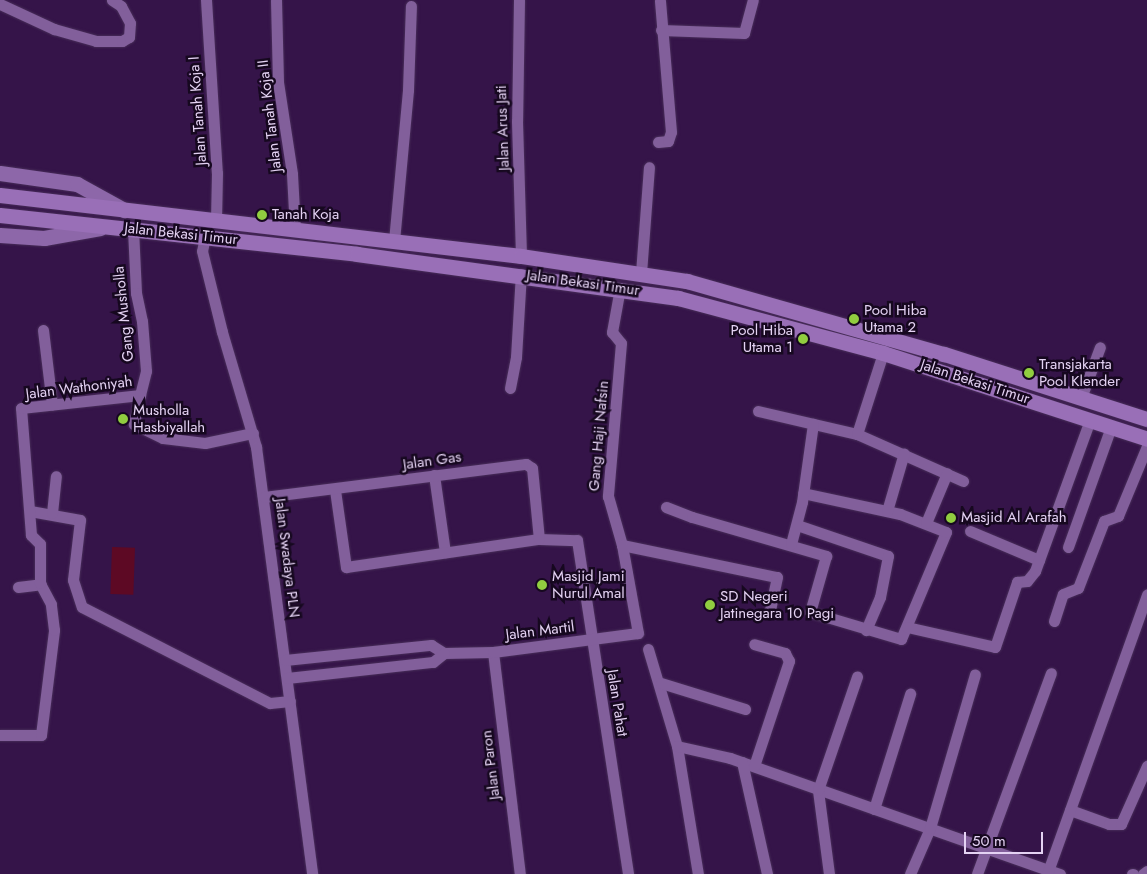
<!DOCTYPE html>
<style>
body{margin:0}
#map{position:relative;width:1147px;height:874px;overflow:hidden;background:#351449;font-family:Jost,sans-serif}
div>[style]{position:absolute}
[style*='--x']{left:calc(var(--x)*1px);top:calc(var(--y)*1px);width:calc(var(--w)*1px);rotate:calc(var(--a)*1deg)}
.green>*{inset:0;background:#5d0924;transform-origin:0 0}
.roads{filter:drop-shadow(0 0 1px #482e59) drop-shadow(0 0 1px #482e59)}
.street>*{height:11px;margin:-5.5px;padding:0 5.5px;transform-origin:5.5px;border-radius:5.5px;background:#825f9b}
.secondary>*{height:15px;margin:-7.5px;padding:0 7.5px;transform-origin:7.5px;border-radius:7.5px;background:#8d67a9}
.primary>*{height:15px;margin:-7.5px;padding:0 7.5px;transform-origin:7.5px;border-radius:7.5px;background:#996fb7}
.dots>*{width:14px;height:14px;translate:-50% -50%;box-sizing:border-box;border:2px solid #16081f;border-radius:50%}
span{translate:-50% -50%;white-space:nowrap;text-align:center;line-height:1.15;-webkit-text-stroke:5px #16081f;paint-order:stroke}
.street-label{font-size:15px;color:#e4d2f3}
.poi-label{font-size:15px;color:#e4d2f3}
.left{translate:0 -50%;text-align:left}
.right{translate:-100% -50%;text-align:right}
.scale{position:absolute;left:964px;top:832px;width:79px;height:22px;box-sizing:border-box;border:2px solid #e4d2f3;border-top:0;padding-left:6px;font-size:15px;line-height:18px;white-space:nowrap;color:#e4d2f3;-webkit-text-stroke:4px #16081f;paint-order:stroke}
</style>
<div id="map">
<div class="green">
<div style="left:112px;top:547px;width:23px;height:47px;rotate:2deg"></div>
</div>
<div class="roads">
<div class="street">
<div style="--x:206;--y:0;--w:173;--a:86.4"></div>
<div style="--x:217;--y:173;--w:47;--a:91.2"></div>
<div style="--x:276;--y:0;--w:82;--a:88.6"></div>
<div style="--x:278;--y:82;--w:93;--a:81.3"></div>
<div style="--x:292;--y:174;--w:55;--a:86.9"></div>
<div style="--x:519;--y:0;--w:121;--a:90.9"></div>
<div style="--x:517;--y:121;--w:135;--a:88.3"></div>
<div style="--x:0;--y:4;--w:60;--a:24.8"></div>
<div style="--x:54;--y:29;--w:44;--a:15.9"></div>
<div style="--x:96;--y:41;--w:26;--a:0"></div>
<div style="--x:122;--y:41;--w:8;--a:-30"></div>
<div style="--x:129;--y:37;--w:14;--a:-86"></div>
<div style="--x:130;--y:23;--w:19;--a:-118"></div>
<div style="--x:121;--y:6;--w:11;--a:-146"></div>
<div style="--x:661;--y:30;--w:83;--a:2.1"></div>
<div style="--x:744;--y:33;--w:34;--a:-75"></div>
<div style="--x:658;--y:142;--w:10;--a:-6"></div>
<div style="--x:668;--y:141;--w:9;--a:-72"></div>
<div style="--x:671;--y:132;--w:132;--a:-94.8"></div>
<div style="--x:133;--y:229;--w:64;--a:87.3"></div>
<div style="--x:136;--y:293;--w:29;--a:78"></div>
<div style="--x:142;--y:321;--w:50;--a:85.4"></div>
<div style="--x:146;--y:371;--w:25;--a:104"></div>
<div style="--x:205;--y:236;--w:15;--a:101"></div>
<div style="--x:202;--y:251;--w:83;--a:76.1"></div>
<div style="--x:222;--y:332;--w:120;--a:73.5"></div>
<div style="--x:256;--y:447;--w:431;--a:82.5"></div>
<div style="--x:394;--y:241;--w:152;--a:-84.7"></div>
<div style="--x:408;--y:90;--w:84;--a:-88"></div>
<div style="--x:641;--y:273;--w:106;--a:-85.7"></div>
<div style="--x:620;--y:288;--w:45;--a:100.3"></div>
<div style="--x:612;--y:332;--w:14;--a:51"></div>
<div style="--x:621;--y:343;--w:154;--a:94.9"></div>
<div style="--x:608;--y:496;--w:51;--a:74.1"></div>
<div style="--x:622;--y:545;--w:158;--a:11.7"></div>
<div style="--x:777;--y:577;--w:35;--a:102"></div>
<div style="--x:43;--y:330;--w:75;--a:83.1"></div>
<div style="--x:510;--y:388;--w:32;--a:-79"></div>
<div style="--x:516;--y:357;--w:83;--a:-86.6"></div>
<div style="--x:1081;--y:398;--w:54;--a:-69.6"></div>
<div style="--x:758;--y:411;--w:102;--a:13.1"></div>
<div style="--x:857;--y:434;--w:116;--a:23.9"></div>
<div style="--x:857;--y:434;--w:85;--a:-72.2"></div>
<div style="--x:434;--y:475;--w:78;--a:81.9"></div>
<div style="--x:335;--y:490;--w:78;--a:81.9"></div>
<div style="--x:346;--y:567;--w:195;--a:-8.3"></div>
<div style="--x:539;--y:539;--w:38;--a:2"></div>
<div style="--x:577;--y:540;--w:338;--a:81.3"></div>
<div style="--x:264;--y:497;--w:264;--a:-7.2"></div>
<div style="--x:526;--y:464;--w:7;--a:34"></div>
<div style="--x:532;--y:468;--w:71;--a:84.4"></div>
<div style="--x:666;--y:507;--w:28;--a:21"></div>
<div style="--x:692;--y:517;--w:140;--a:16.2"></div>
<div style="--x:826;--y:556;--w:58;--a:105.9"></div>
<div style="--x:810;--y:612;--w:95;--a:16.5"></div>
<div style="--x:901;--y:639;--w:116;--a:-67.2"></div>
<div style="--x:946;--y:532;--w:49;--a:-158.6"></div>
<div style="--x:900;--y:514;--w:99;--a:-167.8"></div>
<div style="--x:30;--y:511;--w:51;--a:10.2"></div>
<div style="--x:80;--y:520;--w:60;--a:96.7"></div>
<div style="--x:73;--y:580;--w:28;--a:72"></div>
<div style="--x:82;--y:607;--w:211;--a:27.1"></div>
<div style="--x:270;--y:703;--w:20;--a:-6"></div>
<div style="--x:887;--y:511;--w:60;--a:-73.7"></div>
<div style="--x:52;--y:513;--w:37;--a:-84"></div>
<div style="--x:926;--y:523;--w:54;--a:-67.2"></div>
<div style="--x:797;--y:525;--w:96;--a:18.8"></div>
<div style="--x:888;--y:556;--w:42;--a:101"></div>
<div style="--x:880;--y:597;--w:36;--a:113"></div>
<div style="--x:970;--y:531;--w:75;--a:22.8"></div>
<div style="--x:791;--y:544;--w:43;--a:-75.3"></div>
<div style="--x:802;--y:502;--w:79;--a:-82"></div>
<div style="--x:1068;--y:547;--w:127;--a:-70.3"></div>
<div style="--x:18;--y:587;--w:23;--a:-7"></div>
<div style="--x:1054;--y:621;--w:28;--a:-72"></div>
<div style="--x:1063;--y:594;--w:16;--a:-22"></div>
<div style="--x:1078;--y:588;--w:72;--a:-68.8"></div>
<div style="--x:1104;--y:521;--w:15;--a:-20"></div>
<div style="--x:1118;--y:516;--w:76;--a:-67.5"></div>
<div style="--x:907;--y:627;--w:90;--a:12.8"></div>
<div style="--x:995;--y:647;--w:69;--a:-71.3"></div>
<div style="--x:1017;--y:582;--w:10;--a:-6"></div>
<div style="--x:1027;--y:581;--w:13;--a:-51"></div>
<div style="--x:1035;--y:571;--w:161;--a:-70"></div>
<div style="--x:648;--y:649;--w:101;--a:73.4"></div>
<div style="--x:677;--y:746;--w:130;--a:80.7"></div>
<div style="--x:493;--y:652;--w:224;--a:83.1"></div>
<div style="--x:285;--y:660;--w:147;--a:-5.9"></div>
<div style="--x:431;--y:645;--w:15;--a:32"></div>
<div style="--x:444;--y:653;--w:49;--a:-1.2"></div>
<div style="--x:493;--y:652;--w:146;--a:-7.5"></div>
<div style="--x:638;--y:633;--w:89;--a:-100.3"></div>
<div style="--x:287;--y:678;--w:147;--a:-6.3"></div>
<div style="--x:433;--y:662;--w:14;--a:-39"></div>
<div style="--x:661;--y:683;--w:88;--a:17.2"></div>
<div style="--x:0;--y:735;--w:41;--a:0"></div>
<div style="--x:41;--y:735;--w:106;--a:-82.9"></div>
<div style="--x:54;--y:630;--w:26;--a:-97"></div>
<div style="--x:51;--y:604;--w:24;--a:-118"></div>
<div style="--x:40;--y:583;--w:39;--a:-90"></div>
<div style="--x:40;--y:544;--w:13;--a:-135"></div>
<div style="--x:31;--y:535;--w:127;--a:-94.5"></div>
<div style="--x:21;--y:408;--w:120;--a:-6.2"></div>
<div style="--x:140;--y:395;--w:30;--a:102"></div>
<div style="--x:134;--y:424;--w:32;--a:26"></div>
<div style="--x:163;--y:438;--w:42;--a:6.8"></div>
<div style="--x:205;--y:443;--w:49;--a:-11.8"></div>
<div style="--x:677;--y:746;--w:54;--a:12.8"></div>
<div style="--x:730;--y:758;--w:350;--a:19.4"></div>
<div style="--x:742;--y:762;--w:115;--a:77.4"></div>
<div style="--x:754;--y:766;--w:111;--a:-71.6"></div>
<div style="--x:789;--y:661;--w:9;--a:-117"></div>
<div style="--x:785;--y:653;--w:32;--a:-164"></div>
<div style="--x:874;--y:809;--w:121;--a:-72.6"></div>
<div style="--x:1070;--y:810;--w:41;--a:19.7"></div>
<div style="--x:1109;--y:824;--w:12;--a:0"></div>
<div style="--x:1121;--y:824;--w:64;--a:-65.9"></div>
<div style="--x:829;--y:874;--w:85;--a:-97.5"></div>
<div style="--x:818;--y:790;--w:120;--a:-71"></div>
<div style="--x:910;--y:874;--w:50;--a:-66.5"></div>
<div style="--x:930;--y:828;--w:160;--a:-73.7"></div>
<div style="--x:977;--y:874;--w:214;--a:-69.8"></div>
<div style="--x:1047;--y:874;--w:297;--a:-70.3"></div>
<div style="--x:1132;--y:874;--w:1;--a:0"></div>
<div style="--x:1143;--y:874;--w:5;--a:-37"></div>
</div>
<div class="secondary">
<div style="--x:0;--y:173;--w:78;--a:8.1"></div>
<div style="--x:77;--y:184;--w:54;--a:29"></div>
<div style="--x:0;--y:235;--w:44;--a:3.9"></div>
<div style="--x:44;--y:238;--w:57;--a:-10.1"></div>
</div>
<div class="primary">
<div style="--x:0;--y:195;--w:525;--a:6.68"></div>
<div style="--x:521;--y:256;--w:168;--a:8.6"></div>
<div style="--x:687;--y:281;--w:267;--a:15.9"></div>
<div style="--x:944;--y:354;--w:213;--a:17.8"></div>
<div style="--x:0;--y:215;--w:359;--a:6.2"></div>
<div style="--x:357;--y:254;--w:324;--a:7.8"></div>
<div style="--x:678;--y:298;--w:212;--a:15"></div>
<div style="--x:883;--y:353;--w:278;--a:18"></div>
</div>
</div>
<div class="dots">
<div style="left:262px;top:215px;background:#91cd40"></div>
<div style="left:854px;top:319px;background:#91cd40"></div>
<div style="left:803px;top:339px;background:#91cd40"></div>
<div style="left:1029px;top:373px;background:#91cd40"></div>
<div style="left:123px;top:419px;background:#91cd40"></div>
<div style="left:951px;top:518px;background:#91cd40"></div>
<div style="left:542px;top:585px;background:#91cd40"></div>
<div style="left:710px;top:605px;background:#91cd40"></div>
</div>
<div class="street-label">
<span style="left:198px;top:111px;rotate:-94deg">Jalan Tanah Koja I</span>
<span style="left:270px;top:116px;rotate:-97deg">Jalan Tanah Koja II</span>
<span style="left:503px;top:128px;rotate:-92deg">Jalan Arus Jati</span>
<span style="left:181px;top:234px;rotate:6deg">Jalan Bekasi Timur</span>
<span style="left:583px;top:283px;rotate:8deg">Jalan Bekasi Timur</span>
<span style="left:124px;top:314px;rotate:-96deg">Gang Musholla</span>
<span style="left:975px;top:382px;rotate:18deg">Jalan Bekasi Timur</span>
<span style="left:79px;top:388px;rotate:-7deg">Jalan Wathoniyah</span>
<span style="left:599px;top:436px;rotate:-85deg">Gang Haji Nafsin</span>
<span style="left:432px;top:461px;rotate:-8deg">Jalan Gas</span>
<span style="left:287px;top:558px;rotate:83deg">Jalan Swadaya PLN</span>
<span style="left:540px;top:631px;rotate:-7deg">Jalan Martil</span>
<span style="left:617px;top:703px;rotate:81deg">Jalan Pahat</span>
<span style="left:491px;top:765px;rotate:-97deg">Jalan Paron</span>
</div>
<div class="poi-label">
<span class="left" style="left:272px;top:215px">Tanah Koja</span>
<span class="left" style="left:864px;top:319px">Pool Hiba<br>Utama 2</span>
<span class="right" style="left:793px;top:339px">Pool Hiba<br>Utama 1</span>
<span class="left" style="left:1039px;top:373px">Transjakarta<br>Pool Klender</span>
<span class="left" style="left:133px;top:419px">Musholla<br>Hasbiyallah</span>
<span class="left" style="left:961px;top:518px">Masjid Al Arafah</span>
<span class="left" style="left:552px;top:585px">Masjid Jami<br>Nurul Amal</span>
<span class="left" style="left:720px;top:605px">SD Negeri<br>Jatinegara 10 Pagi</span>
</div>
<div class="scale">50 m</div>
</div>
